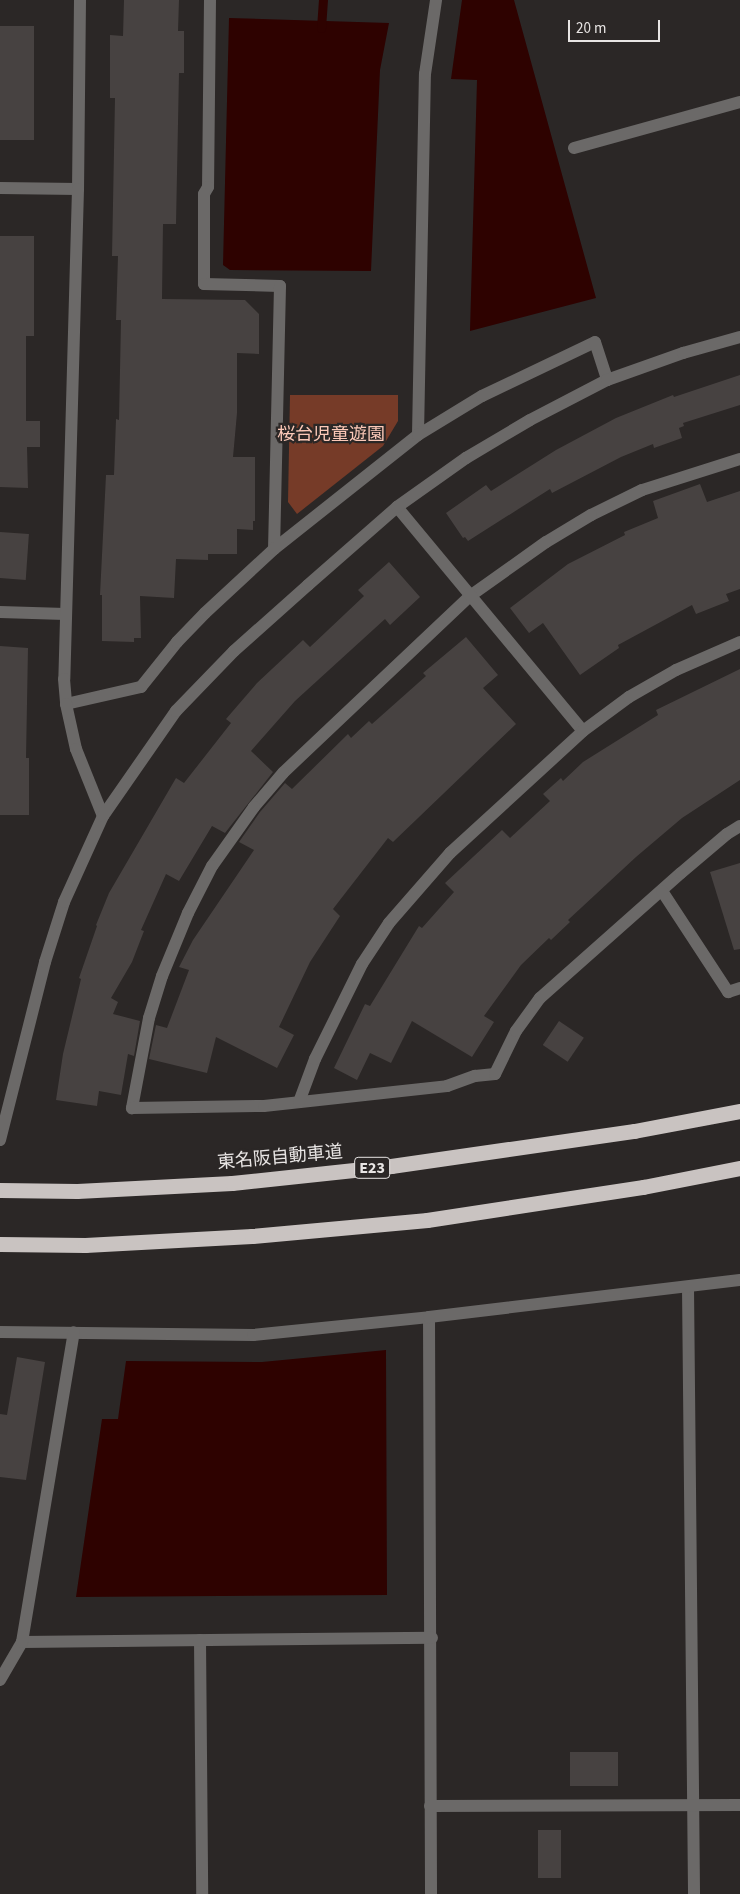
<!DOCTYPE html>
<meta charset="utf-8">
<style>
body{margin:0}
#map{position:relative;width:740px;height:1894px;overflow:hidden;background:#2b2726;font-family:"Source Sans 3","Noto Sans JP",sans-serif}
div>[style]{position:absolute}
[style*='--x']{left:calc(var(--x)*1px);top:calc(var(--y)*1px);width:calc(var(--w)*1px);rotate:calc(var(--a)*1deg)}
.green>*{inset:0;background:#763b28}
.water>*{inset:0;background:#2e0200}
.stream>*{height:9px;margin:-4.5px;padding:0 4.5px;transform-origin:4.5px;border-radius:4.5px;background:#2e0200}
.building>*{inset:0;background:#474241;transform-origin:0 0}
.minor>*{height:12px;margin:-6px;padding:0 6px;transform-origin:6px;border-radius:6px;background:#6b6968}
.tertiary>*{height:12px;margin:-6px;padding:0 6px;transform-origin:6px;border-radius:6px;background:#6b6968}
.motorway>*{height:15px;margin:-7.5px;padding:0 7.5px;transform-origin:7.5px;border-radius:7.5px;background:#c9c3c1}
span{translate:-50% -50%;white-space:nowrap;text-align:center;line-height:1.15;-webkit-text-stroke:4.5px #2b2726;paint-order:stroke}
.shield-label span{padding:1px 4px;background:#2b2726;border:1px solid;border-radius:4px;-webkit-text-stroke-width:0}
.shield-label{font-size:16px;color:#e8e5e4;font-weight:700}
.park-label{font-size:18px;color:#fcc9b8}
.street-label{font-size:18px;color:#e8e5e4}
.scale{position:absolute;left:568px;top:20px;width:92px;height:22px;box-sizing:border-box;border:2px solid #e8e5e4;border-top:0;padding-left:6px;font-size:15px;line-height:18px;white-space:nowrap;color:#e8e5e4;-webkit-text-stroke:4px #2b2726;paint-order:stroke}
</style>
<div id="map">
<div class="green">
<div style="clip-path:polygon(290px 395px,398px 395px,398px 421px,383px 446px,297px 514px,288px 502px)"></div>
</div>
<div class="water">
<div style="clip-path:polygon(462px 0,514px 0,596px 298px,470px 331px,477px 80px,451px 79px)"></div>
<div style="clip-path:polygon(229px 18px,389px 23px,380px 70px,371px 271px,230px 270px,223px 265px)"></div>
<div style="clip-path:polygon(386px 1350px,387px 1595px,76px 1597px,102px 1419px,118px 1419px,126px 1361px,262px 1362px)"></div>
</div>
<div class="stream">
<div style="--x:321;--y:28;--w:28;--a:-86"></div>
</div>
<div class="building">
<div style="clip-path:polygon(124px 0,179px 0,178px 31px,184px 31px,184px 73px,179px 73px,176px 224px,163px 224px,162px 299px,245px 300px,259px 314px,259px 354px,237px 353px,237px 413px,233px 457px,255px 457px,255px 521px,253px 521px,253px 530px,237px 529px,237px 554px,208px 554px,208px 560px,176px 559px,174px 598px,140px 596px,141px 638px,134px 638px,134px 642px,102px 641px,102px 595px,100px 595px,106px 475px,114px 475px,116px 419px,119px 420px,121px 320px,116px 320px,118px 256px,112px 256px,115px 98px,110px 98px,110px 35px,123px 36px)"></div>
<div style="left:0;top:26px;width:34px;height:114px"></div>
<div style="clip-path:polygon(0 236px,34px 236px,34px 336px,26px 336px,26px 421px,40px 421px,40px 447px,27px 447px,28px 488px,0 487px)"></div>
<div style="clip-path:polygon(740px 375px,740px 405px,683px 423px,684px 426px,679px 428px,682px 438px,654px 448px,653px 444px,621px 457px,552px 493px,550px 489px,468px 541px,465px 537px,463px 538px,446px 513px,486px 485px,491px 491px,556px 450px,616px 418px,673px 395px,674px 397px)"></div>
<div style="clip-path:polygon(700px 484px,707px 502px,740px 491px,740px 589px,726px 594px,729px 601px,696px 614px,692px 605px,618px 645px,619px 648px,580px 675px,543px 623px,529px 633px,510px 608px,568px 564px,625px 535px,624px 532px,658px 518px,653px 501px)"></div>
<div style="left:0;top:532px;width:29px;height:46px;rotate:4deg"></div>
<div style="clip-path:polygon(389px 562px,420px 597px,390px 625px,385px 619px,295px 701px,251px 751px,273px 772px,225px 833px,212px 826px,179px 881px,166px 874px,141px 930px,144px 931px,132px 962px,111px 998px,118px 1002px,113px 1014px,140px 1021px,134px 1056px,128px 1054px,121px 1095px,99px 1091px,97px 1106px,56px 1100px,63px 1054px,81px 979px,79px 978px,97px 926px,96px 925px,109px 893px,176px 778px,184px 783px,231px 723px,226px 719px,257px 683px,303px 640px,310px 647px,364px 596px,358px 590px)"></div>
<div style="clip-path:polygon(466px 637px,498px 675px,483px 688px,516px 724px,393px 842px,388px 838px,333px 909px,340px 916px,310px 962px,279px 1027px,294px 1035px,277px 1068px,216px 1037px,207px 1073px,149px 1059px,156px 1025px,167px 1028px,189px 970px,179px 967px,193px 940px,254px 850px,239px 842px,260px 812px,285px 783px,292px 789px,348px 734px,351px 738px,369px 721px,372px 724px,426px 676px,423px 673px)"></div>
<div style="clip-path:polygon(0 646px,28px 648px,26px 758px,29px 758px,29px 815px,0 815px)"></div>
<div style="clip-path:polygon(740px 669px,740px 780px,682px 818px,636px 857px,568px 920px,570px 922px,551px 940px,549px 938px,521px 965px,484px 1016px,494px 1022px,472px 1057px,412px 1021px,391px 1063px,370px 1053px,357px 1080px,334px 1068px,365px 1004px,370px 1006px,419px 926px,422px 928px,454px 892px,445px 883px,502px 830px,510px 838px,550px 801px,543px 794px,561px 778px,563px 781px,583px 762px,658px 715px,656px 710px)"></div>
<div style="clip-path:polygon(740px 863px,740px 949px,734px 950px,710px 872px)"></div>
<div style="left:559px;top:1021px;width:30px;height:29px;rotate:34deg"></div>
<div style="clip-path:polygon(17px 1357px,45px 1362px,26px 1480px,0 1477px,0 1414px,7px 1415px)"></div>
<div style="left:618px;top:1752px;width:34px;height:48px;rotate:90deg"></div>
<div style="left:538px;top:1830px;width:23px;height:48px"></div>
</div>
<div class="minor">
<div style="--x:210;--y:0;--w:187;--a:90.6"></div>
<div style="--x:208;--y:187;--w:8;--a:120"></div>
<div style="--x:204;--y:194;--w:90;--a:90"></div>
<div style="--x:204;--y:284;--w:76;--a:1.5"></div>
<div style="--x:280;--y:286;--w:263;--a:91.3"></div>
<div style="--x:574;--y:148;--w:172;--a:-15.5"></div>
<div style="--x:0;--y:188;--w:78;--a:0.7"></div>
<div style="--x:418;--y:435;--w:361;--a:-88.9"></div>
<div style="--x:425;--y:74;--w:75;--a:-81.5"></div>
<div style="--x:740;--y:459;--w:103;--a:162.4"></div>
<div style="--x:642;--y:490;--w:57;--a:153.9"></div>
<div style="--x:591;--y:515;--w:52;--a:149"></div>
<div style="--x:546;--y:542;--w:93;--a:144.6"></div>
<div style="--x:470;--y:596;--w:257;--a:136.6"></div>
<div style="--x:283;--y:773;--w:45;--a:130.5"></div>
<div style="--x:254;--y:807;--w:72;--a:125.4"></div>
<div style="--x:212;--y:866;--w:53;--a:117.1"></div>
<div style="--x:188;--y:913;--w:68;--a:112.4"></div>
<div style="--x:162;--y:976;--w:44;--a:107.2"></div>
<div style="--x:149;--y:1018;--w:92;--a:100.7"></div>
<div style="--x:132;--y:1108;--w:132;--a:-0.9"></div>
<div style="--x:264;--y:1106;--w:184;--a:-6.2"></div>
<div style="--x:447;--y:1086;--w:30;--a:-20"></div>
<div style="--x:475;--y:1076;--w:20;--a:-6"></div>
<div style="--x:495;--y:1074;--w:48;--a:-64"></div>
<div style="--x:516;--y:1031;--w:41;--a:-54"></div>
<div style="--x:540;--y:998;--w:188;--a:-41.6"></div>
<div style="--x:681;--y:873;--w:60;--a:-40.3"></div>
<div style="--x:727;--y:834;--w:15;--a:-32"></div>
<div style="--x:397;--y:507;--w:291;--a:50.3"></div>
<div style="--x:0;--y:612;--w:65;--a:1.8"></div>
<div style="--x:66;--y:704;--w:77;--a:-12.8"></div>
<div style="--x:141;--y:687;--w:58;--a:-51.3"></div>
<div style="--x:177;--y:642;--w:40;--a:-46"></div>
<div style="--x:205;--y:613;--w:94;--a:-42.8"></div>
<div style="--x:274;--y:549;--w:184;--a:-38.4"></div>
<div style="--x:418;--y:435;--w:75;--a:-31.4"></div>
<div style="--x:482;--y:396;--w:125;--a:-25.5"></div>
<div style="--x:595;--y:342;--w:40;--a:72"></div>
<div style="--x:662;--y:891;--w:121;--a:56.8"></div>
<div style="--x:728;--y:992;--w:13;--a:-18"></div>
<div style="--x:299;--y:1102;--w:46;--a:-69.6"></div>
<div style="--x:315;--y:1059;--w:106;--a:-63.7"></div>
<div style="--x:362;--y:964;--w:49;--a:-56.6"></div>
<div style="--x:389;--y:923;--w:93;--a:-48.9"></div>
<div style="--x:450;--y:853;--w:180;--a:-42.5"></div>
<div style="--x:583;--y:731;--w:57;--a:-36.5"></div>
<div style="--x:629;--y:697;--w:54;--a:-29.9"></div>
<div style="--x:676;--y:670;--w:70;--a:-23.6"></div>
<div style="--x:688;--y:1287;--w:607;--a:89.43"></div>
<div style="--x:429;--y:1317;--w:577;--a:89.8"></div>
<div style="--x:0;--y:1332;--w:253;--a:0.7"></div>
<div style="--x:253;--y:1335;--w:177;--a:-5.8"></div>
<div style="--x:429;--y:1317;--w:313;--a:-6.8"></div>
<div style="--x:200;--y:1640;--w:254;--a:89.5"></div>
<div style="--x:22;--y:1642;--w:410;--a:-0.6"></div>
<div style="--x:0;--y:1680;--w:44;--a:-59.9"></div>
<div style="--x:22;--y:1642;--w:314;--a:-80.5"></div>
<div style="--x:430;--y:1806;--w:310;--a:-0.2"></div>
</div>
<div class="tertiary">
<div style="--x:80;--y:0;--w:189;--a:90.6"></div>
<div style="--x:78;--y:189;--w:490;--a:91.6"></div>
<div style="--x:64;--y:679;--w:25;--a:85"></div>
<div style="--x:66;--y:704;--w:46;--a:77.5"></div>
<div style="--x:76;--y:749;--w:72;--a:68.1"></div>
<div style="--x:0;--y:1140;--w:184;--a:-75.8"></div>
<div style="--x:45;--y:962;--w:63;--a:-72.4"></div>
<div style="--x:64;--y:902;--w:94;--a:-65.6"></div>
<div style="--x:103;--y:816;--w:128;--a:-55.2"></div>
<div style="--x:176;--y:711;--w:83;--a:-46"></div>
<div style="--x:234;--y:651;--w:99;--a:-41.7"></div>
<div style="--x:308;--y:585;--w:118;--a:-41.2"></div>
<div style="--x:397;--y:507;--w:85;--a:-35.4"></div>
<div style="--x:466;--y:458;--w:74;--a:-30.7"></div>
<div style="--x:530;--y:420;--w:87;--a:-27.5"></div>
<div style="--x:607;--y:380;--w:81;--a:-19.6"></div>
<div style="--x:683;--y:353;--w:59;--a:-15.7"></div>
</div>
<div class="motorway">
<div style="--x:0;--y:1190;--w:77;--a:0.7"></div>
<div style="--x:77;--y:1191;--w:155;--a:-3"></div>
<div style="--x:232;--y:1183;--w:160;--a:-6.1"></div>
<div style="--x:391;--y:1166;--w:246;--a:-8.2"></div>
<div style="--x:634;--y:1131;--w:108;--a:-10.7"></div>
<div style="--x:0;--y:1244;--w:85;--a:0.7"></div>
<div style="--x:85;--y:1245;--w:167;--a:-3.1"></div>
<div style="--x:252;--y:1236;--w:176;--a:-5.2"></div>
<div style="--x:427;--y:1220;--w:219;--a:-8.7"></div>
<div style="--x:643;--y:1187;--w:99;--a:-11.1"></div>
</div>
<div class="shield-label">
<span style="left:372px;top:1168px">E23</span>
</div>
<div class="park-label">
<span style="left:331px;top:435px">桜台児童遊園</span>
</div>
<div class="street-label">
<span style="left:280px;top:1158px;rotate:-5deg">東名阪自動車道</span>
</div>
<div class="scale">20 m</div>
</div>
